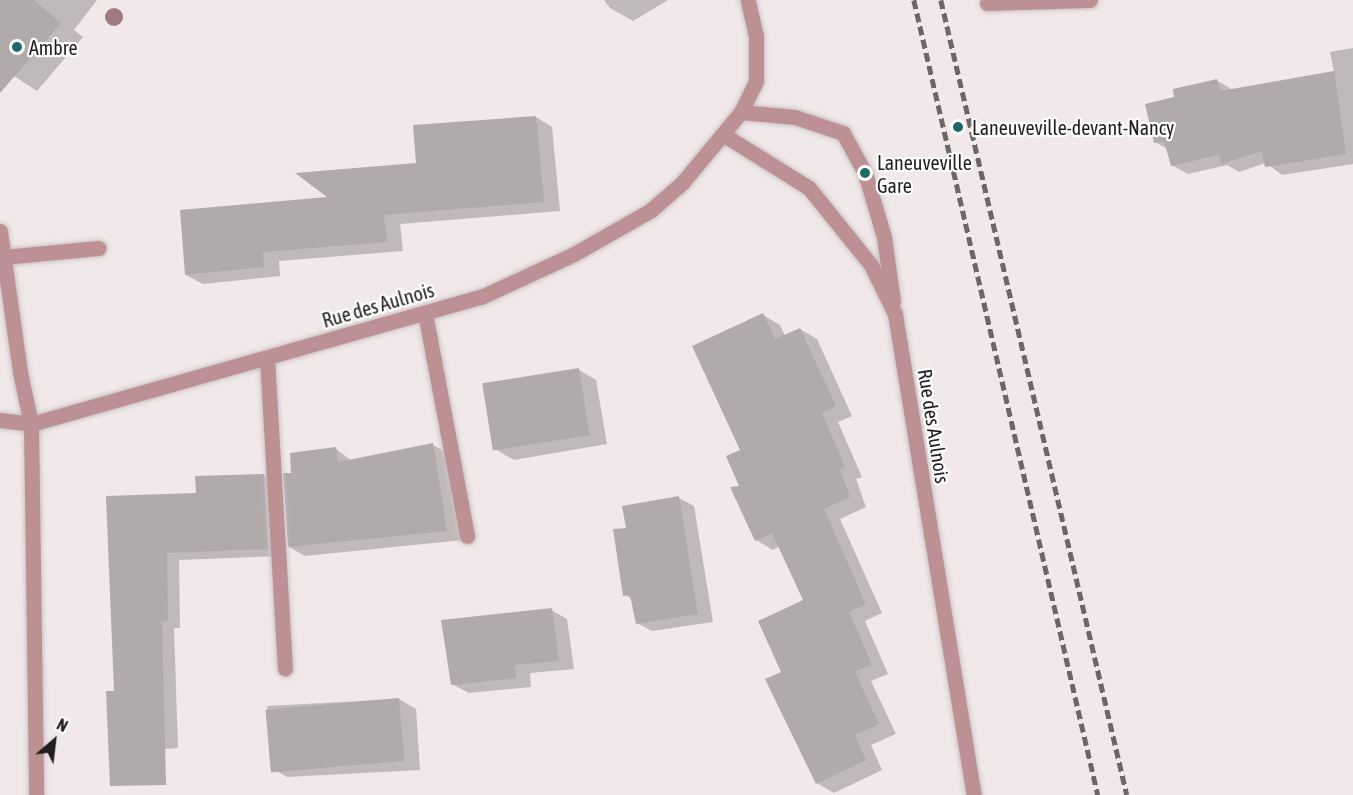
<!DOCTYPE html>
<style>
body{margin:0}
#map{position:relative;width:1353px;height:795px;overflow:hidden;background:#f0e8e9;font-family:"Asap Condensed",sans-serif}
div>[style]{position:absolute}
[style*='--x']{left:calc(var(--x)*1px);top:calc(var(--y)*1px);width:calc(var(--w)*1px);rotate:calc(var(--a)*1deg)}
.shadow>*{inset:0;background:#0003}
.building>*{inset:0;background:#b1aaab;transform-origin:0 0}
.roads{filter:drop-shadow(0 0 2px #cbc4c4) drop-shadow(0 0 2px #cbc4c4)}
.minor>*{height:15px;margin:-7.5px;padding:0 7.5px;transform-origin:7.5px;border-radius:7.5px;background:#bd9194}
.rail>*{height:4.5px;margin-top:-2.25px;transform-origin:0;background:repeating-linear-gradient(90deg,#6b6667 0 9px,transparent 0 13.5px)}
.trees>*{width:18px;height:18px;margin:-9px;border-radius:50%;background:#9f7b80}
.dots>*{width:16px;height:16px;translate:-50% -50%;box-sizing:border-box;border:3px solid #fff;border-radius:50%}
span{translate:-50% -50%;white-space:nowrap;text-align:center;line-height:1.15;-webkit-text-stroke:4.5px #fff;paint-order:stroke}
.poi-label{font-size:20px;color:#211e1e}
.left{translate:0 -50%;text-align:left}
.street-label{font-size:20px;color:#211e1e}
.north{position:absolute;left:24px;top:711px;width:60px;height:60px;-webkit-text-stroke:4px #fff;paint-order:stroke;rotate:28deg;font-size:16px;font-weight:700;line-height:24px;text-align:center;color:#211e1e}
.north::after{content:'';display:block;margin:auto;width:21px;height:27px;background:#211e1e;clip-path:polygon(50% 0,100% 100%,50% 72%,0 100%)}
</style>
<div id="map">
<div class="shadow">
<div style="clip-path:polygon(0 0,97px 0,74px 30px,83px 37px,37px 91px,0 67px)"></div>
<div style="clip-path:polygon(604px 0,668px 0,633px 21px,610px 8px)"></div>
<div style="clip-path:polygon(1353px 48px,1353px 164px,1282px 175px,1266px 163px,1239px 172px,1227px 165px,1188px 174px,1172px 165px,1168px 149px,1155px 142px,1176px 98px,1216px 80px,1233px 90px,1334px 72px,1330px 52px)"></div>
<div style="clip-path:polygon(536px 117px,552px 127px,560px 211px,400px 224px,403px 251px,279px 261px,280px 276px,203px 284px,186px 275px,331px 198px)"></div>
<div style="clip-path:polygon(763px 315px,780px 325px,785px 336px,800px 329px,817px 339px,852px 416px,838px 422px,862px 477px,856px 479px,866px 507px,840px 519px,882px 613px,865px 621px,888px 674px,871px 681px,896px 734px,871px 745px,882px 770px,834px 793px,817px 783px,783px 673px,805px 601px,780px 546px,773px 550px,756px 540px,741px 487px,742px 450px)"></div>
<div style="clip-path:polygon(579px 370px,596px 380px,607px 444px,514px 460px,497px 450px)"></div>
<div style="clip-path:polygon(433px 445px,449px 454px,463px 540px,305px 556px,289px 547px,293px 475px,336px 449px,352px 461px)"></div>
<div style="clip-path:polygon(264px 475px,277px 483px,281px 556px,179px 560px,180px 628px,174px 628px,178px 748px,123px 752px,115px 693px,108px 498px,197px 494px)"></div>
<div style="clip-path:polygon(679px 498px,694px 506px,713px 622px,652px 631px,637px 623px,632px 599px,625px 595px,627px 529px)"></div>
<div style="clip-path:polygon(551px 610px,567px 619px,574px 669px,530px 673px,531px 687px,469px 693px,452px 684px)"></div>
<div style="clip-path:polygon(399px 699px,416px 709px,420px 770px,287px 777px,270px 767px,267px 706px)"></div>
</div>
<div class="building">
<div style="clip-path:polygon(0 0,34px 0,61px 23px,0 93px)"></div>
<div style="clip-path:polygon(1334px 71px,1346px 154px,1265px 167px,1262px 151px,1222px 164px,1219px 155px,1171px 166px,1164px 141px,1154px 143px,1145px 104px,1174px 97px,1173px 89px,1217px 79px,1220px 91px)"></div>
<div style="clip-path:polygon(536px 116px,544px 202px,384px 215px,387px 242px,263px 252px,264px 267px,185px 275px,180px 210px,327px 197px,295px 173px,416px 163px,413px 125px)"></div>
<div style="clip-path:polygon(763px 313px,775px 339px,800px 328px,836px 406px,822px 413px,845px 467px,840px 470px,850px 497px,824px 509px,866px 604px,849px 612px,872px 664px,855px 672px,879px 724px,855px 735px,866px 760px,816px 784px,765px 679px,781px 672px,758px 621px,803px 600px,772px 533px,755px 541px,730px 487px,739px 486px,726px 456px,740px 450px,692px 346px)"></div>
<div style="left:579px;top:368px;width:68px;height:98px;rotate:81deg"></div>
<div style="clip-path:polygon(433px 443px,447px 531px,288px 547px,283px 473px,291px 473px,290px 453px,336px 447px,338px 462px)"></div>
<div style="clip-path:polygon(264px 474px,268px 549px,167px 553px,168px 621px,162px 622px,166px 785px,110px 786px,106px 691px,114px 691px,106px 496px,196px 493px,195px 476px)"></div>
<div style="clip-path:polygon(679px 496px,698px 614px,636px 624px,630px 595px,623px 596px,613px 529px,626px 528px,622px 506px)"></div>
<div style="clip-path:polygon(552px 608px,559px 661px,515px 665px,516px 678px,451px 685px,441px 620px)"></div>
<div style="left:399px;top:698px;width:63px;height:134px;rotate:85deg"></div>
</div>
<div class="roads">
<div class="minor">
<div style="--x:987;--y:3;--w:103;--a:-1.7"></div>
<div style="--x:741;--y:112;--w:54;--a:5.3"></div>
<div style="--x:795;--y:117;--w:51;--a:18.4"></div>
<div style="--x:843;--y:133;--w:46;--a:61.2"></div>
<div style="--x:865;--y:173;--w:67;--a:73.5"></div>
<div style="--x:884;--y:237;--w:65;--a:82"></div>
<div style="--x:724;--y:135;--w:100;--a:31.9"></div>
<div style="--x:809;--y:188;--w:99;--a:51.2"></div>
<div style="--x:871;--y:265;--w:55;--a:63.9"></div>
<div style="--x:895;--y:314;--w:487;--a:80.7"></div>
<div style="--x:0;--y:231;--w:142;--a:81.9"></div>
<div style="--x:20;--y:372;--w:53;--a:78.1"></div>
<div style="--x:31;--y:424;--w:371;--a:89.2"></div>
<div style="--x:3;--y:257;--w:96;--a:-5.4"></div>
<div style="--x:425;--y:313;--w:227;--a:79.3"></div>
<div style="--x:267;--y:358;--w:311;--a:86.7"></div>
<div style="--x:0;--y:420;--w:31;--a:7"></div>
<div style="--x:31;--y:424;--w:468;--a:-15.8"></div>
<div style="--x:481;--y:297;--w:102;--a:-24.8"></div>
<div style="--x:574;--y:254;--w:89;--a:-29.7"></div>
<div style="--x:651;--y:210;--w:41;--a:-41.1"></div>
<div style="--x:682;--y:183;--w:92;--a:-50.3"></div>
<div style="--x:741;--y:112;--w:34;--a:-64"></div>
<div style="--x:756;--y:81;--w:45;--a:-90"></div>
<div style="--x:756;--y:36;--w:37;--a:-103"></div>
</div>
</div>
<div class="rail">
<div style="--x:914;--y:0;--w:816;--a:76.97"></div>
<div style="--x:941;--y:0;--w:816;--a:76.83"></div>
</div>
<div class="trees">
<div style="left:114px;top:17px"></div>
</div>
<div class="dots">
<div style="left:17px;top:47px;background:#1c6968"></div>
<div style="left:958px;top:127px;background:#1c6968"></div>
<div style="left:865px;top:173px;background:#1c6968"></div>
</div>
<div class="poi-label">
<span class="left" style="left:29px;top:47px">Ambre</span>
<span class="left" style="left:972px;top:127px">Laneuveville-devant-Nancy</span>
<span class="left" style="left:877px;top:174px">Laneuveville<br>Gare</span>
</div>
<div class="street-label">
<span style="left:378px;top:305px;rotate:-16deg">Rue des Aulnois</span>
<span style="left:934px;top:426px;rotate:81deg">Rue des Aulnois</span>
</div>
<div class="north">N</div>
</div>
